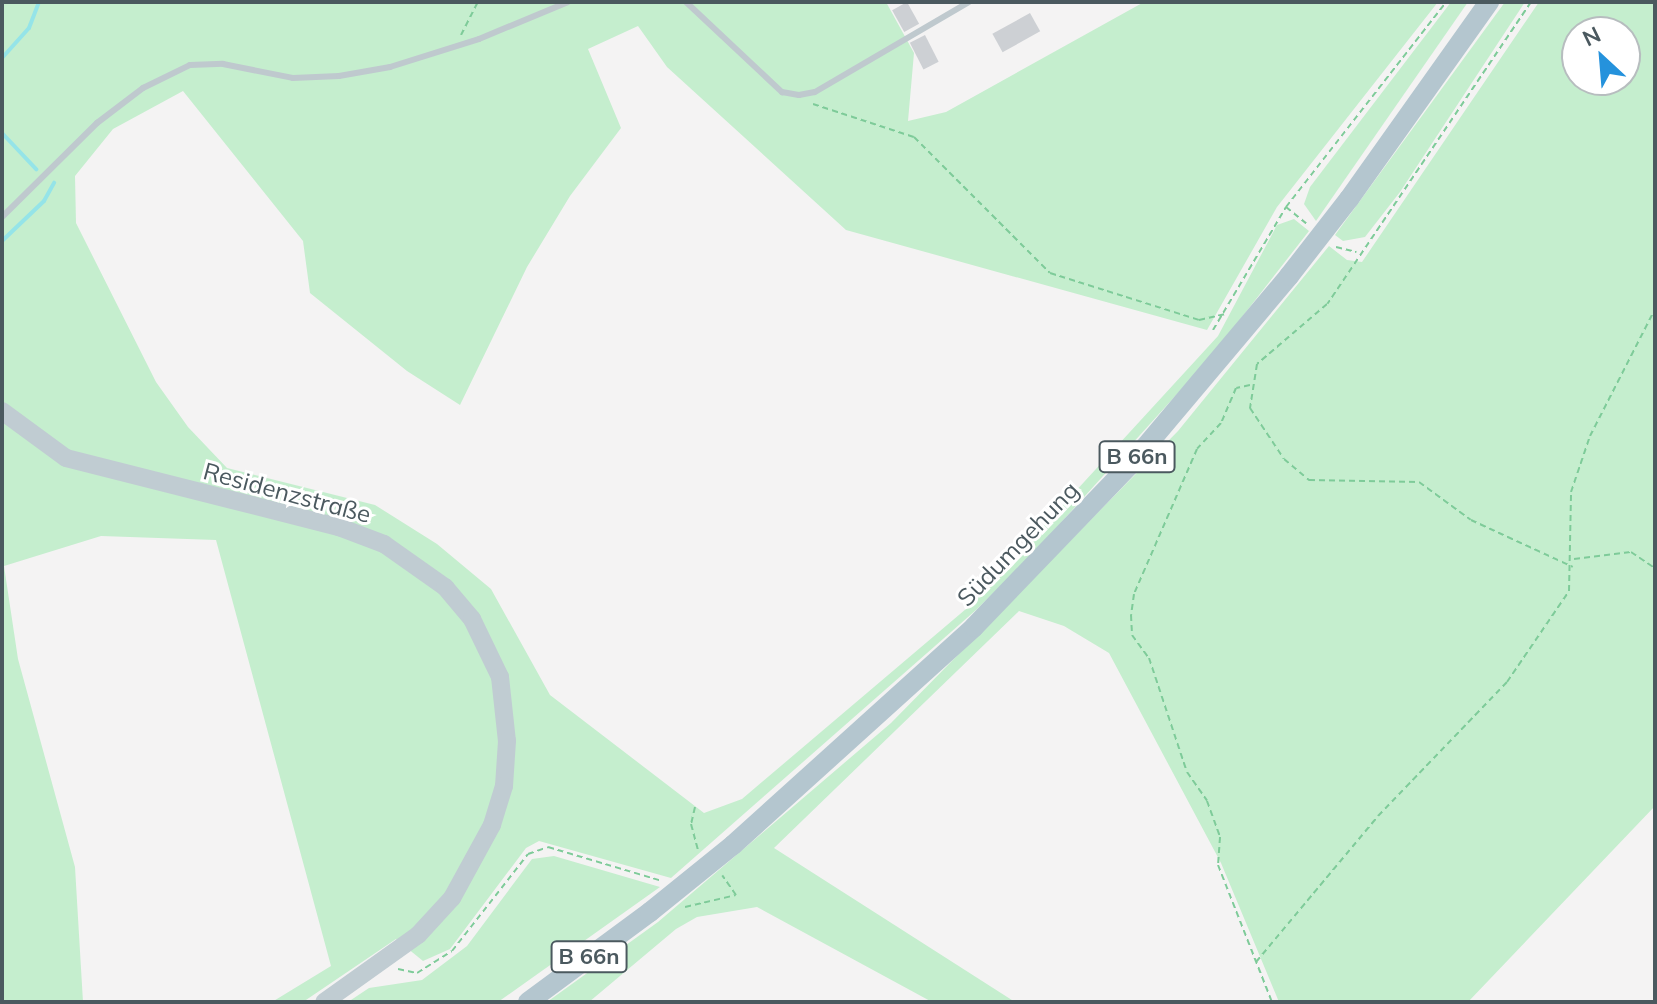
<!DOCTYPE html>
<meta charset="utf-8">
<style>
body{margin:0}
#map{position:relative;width:1657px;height:1004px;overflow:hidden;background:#f4f3f3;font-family:Mulish,sans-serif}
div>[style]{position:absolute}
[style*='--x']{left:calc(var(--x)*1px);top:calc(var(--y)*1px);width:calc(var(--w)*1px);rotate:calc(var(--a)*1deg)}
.green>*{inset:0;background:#c5eece}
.stream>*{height:4px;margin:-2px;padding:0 2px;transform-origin:2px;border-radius:2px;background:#95e4e8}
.building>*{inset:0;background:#cdd0d4;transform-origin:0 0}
.path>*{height:2px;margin-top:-1px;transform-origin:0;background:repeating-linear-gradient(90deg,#7ecb99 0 6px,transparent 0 10px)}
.service>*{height:6px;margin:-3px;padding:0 3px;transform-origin:3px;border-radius:3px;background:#bfc9ce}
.secondary>*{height:18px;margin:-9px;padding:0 9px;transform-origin:9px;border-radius:9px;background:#c0ccd2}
.primary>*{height:20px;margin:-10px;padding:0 10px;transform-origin:10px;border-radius:10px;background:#b4c6cf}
.primary-bridge>*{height:20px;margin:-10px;padding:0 10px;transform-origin:10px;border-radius:10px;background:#b4c6cf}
span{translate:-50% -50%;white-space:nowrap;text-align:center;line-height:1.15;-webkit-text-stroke:6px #fff;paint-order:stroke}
.shield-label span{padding:2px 6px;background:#fff;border:2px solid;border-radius:6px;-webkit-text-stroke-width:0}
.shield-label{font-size:22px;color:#4b595f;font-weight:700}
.street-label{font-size:24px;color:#4b595f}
.frame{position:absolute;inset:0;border:4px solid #4b595f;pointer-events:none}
.north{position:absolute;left:1561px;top:16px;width:80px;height:80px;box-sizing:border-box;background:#fff;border:2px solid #b7bdbf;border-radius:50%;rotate:334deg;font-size:22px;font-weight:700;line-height:32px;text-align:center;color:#4b595f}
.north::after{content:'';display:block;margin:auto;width:28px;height:36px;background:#2592dc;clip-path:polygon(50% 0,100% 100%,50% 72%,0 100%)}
</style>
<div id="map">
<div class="green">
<div style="clip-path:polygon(2px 2px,886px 2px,914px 53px,908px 121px,946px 112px,1144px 2px,1438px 2px,1277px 207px,1207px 330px,846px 230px,667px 67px,638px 26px,588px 49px,621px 128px,570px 196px,527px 267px,460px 405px,407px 371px,310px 293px,303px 241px,183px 91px,113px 129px,75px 176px,76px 223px,156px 382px,188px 427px,227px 468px,375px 505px,437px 544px,491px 589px,550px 695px,704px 813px,742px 799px,973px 603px,1218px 336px,1277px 225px,1294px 219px,1309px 231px,1214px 353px,1029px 558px,976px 610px,671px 878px,539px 841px,526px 848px,450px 949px,423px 961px,396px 939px,303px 1002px,272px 1002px,331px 966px,216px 540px,101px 536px,4px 566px,18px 659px,75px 867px,83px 1002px,2px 1002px)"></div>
<div style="clip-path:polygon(1451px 2px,1468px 2px,1316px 221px,1304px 204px,1310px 187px)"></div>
<div style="clip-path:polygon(1505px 2px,1525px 2px,1400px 192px,1365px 237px,1343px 241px,1335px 235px)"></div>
<div style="clip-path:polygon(evenodd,1539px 2px,1655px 2px,1655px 806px,1468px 1002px,1279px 1002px,1221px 863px,1109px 653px,1064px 626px,1019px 611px,774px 848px,1015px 1002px,932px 1002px,757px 907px,697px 917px,676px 929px,589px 1002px,547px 1002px,658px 922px,891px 723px,1178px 431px,1329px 246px,1347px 260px,1362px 262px,1539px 2px,1577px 32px,1625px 32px,1625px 80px,1577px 80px,1577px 32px)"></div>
<div style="clip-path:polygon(554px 856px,660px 887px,498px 1002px,348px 1002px,369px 988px,422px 980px,467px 946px,532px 859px)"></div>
</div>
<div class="stream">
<div style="--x:2;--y:58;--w:40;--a:-48"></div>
<div style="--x:29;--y:28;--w:28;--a:-69"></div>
<div style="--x:2;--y:133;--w:50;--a:46.6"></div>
<div style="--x:2;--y:241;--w:58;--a:-43.6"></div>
<div style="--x:44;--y:201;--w:21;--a:-61"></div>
</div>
<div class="building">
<div style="left:907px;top:2px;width:25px;height:17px;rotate:61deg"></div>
<div style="left:1030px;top:13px;width:21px;height:43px;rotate:61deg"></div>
<div style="left:925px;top:35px;width:30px;height:17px;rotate:63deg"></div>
</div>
<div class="path">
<div style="--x:1531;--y:2;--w:364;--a:124"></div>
<div style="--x:1327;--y:304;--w:92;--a:139.4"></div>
<div style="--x:1257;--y:364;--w:45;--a:99"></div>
<div style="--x:1250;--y:408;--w:61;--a:56.3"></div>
<div style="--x:1284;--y:459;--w:33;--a:40"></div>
<div style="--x:1309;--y:480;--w:110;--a:1"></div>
<div style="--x:1419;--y:482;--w:64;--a:36.2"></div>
<div style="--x:1471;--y:520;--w:112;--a:24.7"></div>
<div style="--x:461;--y:35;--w:37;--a:-63"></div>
<div style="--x:813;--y:104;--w:106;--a:18.1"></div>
<div style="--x:914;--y:137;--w:192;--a:45"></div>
<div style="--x:1050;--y:273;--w:156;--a:17.5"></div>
<div style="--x:1199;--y:320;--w:26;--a:-13"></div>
<div style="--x:1286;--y:207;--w:260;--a:-52"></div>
<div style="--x:1336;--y:247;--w:21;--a:14"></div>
<div style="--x:1213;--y:330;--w:143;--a:-59.3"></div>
<div style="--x:1286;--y:207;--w:26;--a:39"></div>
<div style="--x:1250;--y:385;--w:14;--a:168"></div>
<div style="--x:1236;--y:388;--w:38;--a:113"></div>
<div style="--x:1221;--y:423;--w:35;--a:133"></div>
<div style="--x:1197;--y:449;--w:158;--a:113.5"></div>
<div style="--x:1134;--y:594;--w:21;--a:98"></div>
<div style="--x:1131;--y:615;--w:20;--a:87"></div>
<div style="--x:1132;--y:635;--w:29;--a:54"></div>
<div style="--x:1149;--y:658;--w:120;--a:71.6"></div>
<div style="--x:1187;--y:772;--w:35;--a:55"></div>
<div style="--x:1207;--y:801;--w:38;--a:70"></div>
<div style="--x:1220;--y:837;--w:28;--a:94"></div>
<div style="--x:1218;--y:865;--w:147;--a:68.5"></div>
<div style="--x:1574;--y:559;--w:57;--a:-7"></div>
<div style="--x:1631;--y:552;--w:29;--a:34"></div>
<div style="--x:695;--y:807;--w:17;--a:103"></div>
<div style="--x:691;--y:824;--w:28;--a:75"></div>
<div style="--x:685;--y:907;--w:52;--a:-13.2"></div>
<div style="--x:736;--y:895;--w:24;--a:-125"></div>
<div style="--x:1256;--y:962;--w:190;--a:-50.1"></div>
<div style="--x:1378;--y:816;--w:186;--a:-46.1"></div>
<div style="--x:1507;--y:682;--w:110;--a:-55.7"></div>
<div style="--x:1569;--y:591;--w:99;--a:-88.8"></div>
<div style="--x:1571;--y:492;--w:59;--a:-71.3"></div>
<div style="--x:1590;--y:436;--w:143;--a:-62.9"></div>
<div style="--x:398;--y:969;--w:19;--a:12"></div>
<div style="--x:417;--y:973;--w:41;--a:-32.2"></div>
<div style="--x:452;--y:951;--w:123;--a:-51.9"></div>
<div style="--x:528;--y:854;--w:21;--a:-19"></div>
<div style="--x:548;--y:847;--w:116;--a:16.6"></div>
</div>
<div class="service">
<div style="--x:686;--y:2;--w:132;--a:43.2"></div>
<div style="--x:782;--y:92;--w:17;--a:10"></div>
<div style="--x:799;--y:95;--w:16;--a:-11"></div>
<div style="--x:815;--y:92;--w:178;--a:-30.3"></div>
<div style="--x:2;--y:217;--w:134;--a:-44.7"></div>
<div style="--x:97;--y:123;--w:58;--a:-37.3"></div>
<div style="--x:143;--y:88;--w:52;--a:-26.1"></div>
<div style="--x:190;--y:65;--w:33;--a:-2"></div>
<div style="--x:223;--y:64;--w:71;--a:11.3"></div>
<div style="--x:293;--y:78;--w:46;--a:-2.5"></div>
<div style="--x:339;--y:76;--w:52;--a:-10"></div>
<div style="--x:390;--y:67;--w:93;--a:-17.5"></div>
<div style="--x:479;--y:39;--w:96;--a:-22.6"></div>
</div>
<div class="secondary">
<div style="--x:2;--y:411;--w:79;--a:36.3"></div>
<div style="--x:66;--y:458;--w:282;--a:14.2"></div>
<div style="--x:339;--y:527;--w:48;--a:20.7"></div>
<div style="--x:384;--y:544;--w:75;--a:35.2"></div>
<div style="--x:445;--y:587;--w:42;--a:49.8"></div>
<div style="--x:472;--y:619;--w:64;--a:64.2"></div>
<div style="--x:500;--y:677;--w:64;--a:83.8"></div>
<div style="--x:507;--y:741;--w:45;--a:93.8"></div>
<div style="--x:504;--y:786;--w:41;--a:107.1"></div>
<div style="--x:492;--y:825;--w:83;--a:118.7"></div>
<div style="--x:452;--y:898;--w:50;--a:132.6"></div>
<div style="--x:418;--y:935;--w:115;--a:144.5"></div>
</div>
<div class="primary">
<div style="--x:1349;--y:199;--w:242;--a:-54.6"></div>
<div style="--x:733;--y:845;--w:325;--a:-42.1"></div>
<div style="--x:974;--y:627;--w:225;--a:-46.1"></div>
<div style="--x:1130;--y:465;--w:247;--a:-49.9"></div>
<div style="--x:528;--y:1002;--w:152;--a:-36.4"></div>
</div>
<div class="primary-bridge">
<div style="--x:1289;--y:276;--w:98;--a:-52.1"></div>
<div style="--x:650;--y:912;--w:107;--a:-38.9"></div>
</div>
<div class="shield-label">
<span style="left:1137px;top:457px">B 66n</span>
<span style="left:589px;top:957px">B 66n</span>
</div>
<div class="street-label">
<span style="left:287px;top:493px;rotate:15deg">Residenzstraße</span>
<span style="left:1018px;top:544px;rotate:-46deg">Südumgehung</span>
</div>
<div class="frame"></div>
<div class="north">N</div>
</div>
